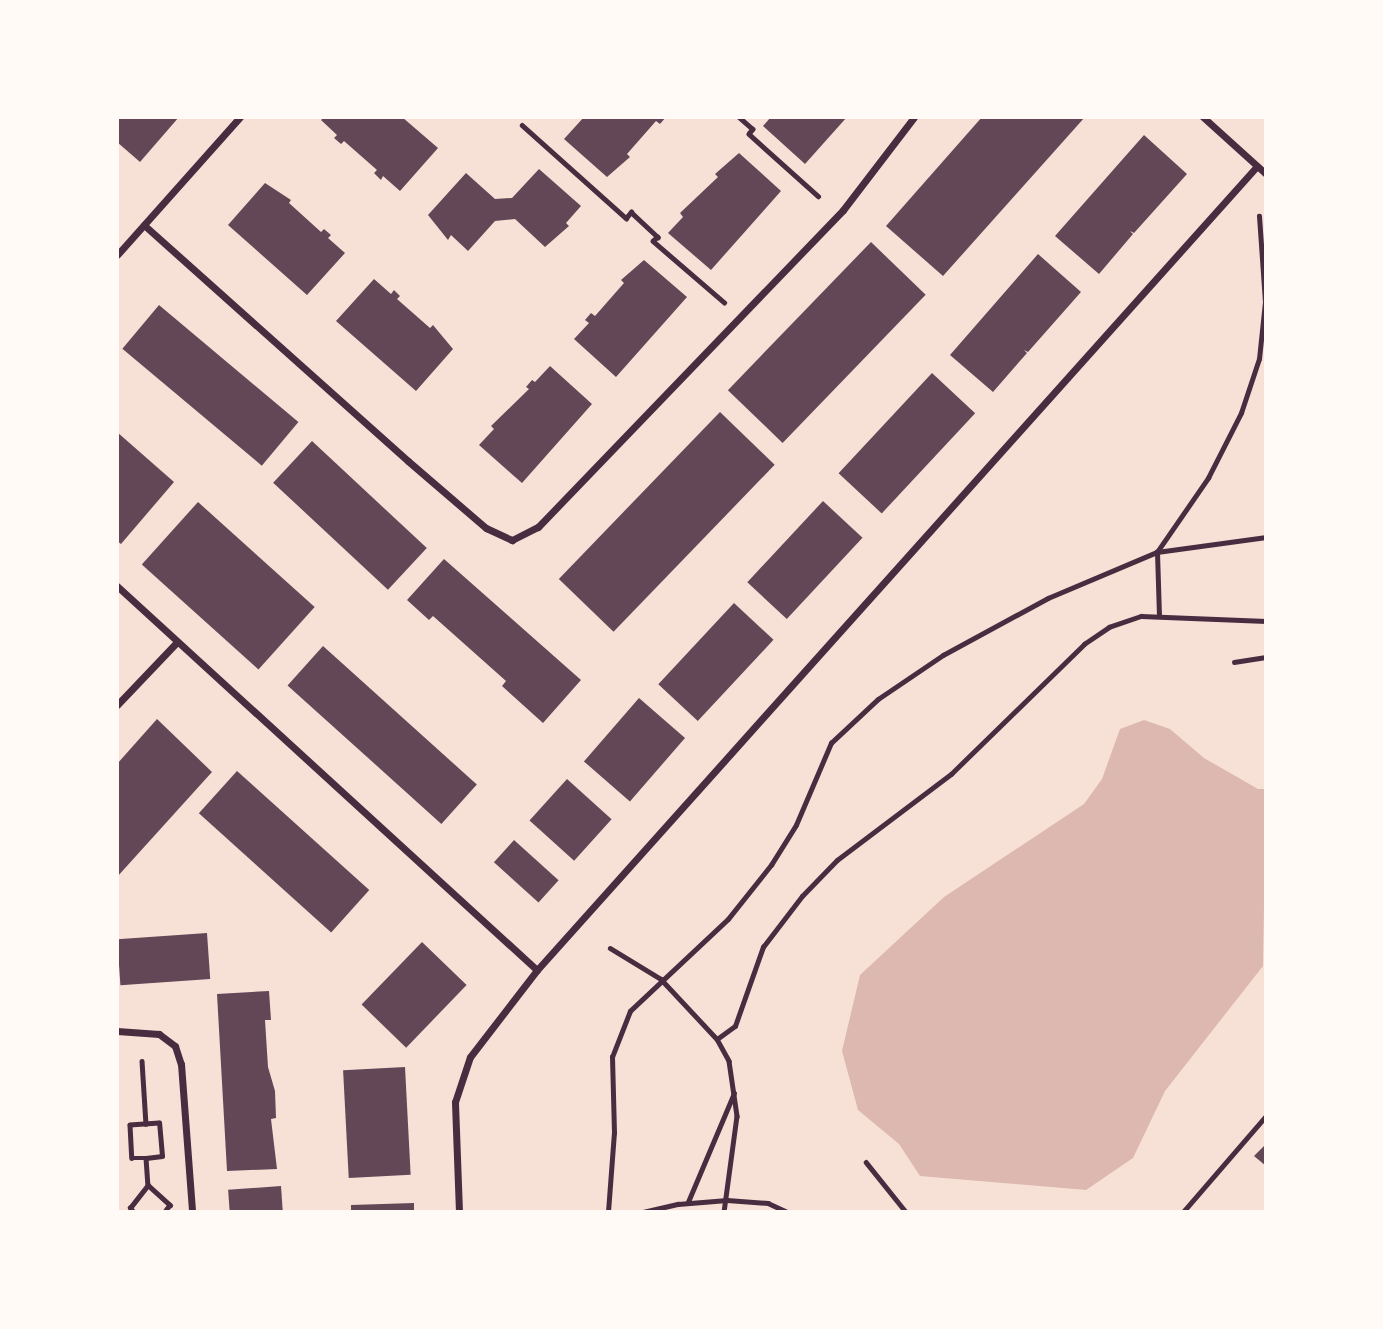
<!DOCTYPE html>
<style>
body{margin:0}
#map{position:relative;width:1383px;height:1329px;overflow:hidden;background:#f7e1d7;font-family:Overpass,sans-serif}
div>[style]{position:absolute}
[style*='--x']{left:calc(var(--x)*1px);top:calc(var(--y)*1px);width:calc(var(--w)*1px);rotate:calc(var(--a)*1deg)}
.water>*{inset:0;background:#dcb8b0}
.building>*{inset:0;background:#644757;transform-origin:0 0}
.path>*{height:4.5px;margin:-2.25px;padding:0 2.25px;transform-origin:2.25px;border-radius:2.25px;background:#4a2c40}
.minor>*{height:7px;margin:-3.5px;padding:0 3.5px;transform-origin:3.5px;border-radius:3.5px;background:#4a2c40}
span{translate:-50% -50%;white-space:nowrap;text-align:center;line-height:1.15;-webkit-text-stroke:7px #fffaf5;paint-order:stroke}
.frame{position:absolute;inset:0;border:119px solid #fffaf5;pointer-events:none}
</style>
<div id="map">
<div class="water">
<div style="clip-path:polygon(1144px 720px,1170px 729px,1204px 758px,1258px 789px,1266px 789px,1263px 966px,1165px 1091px,1133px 1158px,1086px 1190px,920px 1176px,899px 1144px,858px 1110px,842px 1051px,860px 975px,944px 897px,1084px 804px,1102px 779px,1120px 729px)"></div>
</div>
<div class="building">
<div style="clip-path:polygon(117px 117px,179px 117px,140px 162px,117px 142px)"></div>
<div style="clip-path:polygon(324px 117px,402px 117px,438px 148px,400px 191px,383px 176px,381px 180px,374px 173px,377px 170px,344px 141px,341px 144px,334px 138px,337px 135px,321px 120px)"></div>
<div style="clip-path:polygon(584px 117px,666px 117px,660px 124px,656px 121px,627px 154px,630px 157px,607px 177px,564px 139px)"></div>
<div style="clip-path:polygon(771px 117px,847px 117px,805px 164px,763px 126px)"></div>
<div style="clip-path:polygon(982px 117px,1085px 117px,943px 276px,886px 226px)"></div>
<div style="clip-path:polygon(1144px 135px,1187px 174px,1134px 233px,1130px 231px,1133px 234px,1099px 274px,1055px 236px)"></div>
<div style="clip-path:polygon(739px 153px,781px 191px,711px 270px,668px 233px,683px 217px,680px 213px,718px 177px,715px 174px)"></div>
<div style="clip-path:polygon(539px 169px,581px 206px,566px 223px,569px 226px,545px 247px,515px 219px,495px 221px,468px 251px,451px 235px,448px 240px,428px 215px,466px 173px,495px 199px,512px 198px)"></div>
<div style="clip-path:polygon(265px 183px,291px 200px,289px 203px,321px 232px,324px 229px,331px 235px,328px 238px,345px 253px,307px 295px,228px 225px)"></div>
<div style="left:871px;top:242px;width:76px;height:206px;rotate:44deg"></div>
<div style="clip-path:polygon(1038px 254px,1081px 292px,1028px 352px,1024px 350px,1027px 353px,993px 392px,950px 355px)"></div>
<div style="clip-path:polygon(644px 260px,687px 297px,616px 377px,574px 339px,589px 323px,585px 320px,591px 313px,595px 316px,624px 283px,621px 280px)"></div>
<div style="clip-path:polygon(374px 279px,391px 294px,394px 290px,400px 296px,397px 299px,430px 328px,433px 325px,453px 349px,416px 391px,336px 321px)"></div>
<div style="left:159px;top:305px;width:182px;height:57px;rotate:40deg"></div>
<div style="clip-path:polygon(550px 366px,592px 404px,522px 483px,479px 445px,494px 429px,491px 426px,529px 389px,526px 387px,532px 380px,535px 382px)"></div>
<div style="left:932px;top:373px;width:59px;height:137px;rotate:43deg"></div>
<div style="left:720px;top:412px;width:76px;height:232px;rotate:44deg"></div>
<div style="clip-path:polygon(117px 432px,174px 482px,121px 544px,117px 541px)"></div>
<div style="left:312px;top:441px;width:157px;height:57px;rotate:43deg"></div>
<div style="left:823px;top:501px;width:54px;height:111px;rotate:43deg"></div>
<div style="left:198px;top:502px;width:157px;height:84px;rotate:42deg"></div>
<div style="clip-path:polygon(444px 559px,581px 680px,543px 723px,502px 686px,506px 681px,433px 616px,429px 620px,407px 600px)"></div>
<div style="left:734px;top:603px;width:54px;height:111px;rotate:43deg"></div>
<div style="left:323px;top:646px;width:207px;height:53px;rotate:42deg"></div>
<div style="left:639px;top:698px;width:61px;height:84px;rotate:41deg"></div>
<div style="clip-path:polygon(157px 719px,212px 772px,117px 877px,117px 764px)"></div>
<div style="left:237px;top:771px;width:178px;height:57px;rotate:42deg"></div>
<div style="left:567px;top:779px;width:60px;height:56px;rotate:42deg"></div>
<div style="left:514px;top:840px;width:60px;height:30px;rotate:42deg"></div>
<div style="left:207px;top:933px;width:46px;height:90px;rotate:86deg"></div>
<div style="left:422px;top:942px;width:62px;height:87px;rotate:44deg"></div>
<div style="clip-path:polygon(269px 991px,271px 1020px,265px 1020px,268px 1067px,275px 1091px,276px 1118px,271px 1119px,277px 1169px,227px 1171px,217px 994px)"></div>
<div style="left:405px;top:1067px;width:108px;height:62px;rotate:87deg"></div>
<div style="clip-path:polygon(1266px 1144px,1266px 1166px,1254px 1156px)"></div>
<div style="left:281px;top:1186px;width:26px;height:53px;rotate:86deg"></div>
<div style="clip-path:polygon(414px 1203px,414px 1212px,351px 1212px,351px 1205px)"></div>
</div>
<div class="path">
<div style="--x:739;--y:117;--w:18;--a:41"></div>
<div style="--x:753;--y:129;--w:6;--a:129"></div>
<div style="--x:749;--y:134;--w:93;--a:41.9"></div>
<div style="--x:522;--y:125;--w:140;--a:41.8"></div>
<div style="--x:626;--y:218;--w:8;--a:-50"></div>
<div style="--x:631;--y:212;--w:37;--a:43"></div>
<div style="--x:658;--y:237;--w:6;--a:141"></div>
<div style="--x:653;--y:241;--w:94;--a:40.7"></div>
<div style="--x:1159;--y:616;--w:64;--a:-91.8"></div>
<div style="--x:1157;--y:552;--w:110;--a:-7.8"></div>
<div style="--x:1234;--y:662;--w:32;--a:-9"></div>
<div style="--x:610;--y:948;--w:60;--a:31.3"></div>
<div style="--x:661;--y:979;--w:82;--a:47"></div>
<div style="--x:717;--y:1039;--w:25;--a:61"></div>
<div style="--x:729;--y:1061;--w:56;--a:81.7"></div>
<div style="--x:737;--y:1116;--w:97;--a:97.7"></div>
<div style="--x:717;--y:1039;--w:22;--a:-36"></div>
<div style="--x:735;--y:1026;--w:84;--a:-70.5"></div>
<div style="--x:763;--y:947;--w:64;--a:-52.6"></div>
<div style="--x:802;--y:896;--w:50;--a:-45.8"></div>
<div style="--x:837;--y:860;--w:143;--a:-37"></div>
<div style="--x:951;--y:774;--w:186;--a:-44.3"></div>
<div style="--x:1084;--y:644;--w:30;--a:-34"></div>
<div style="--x:1109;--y:627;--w:34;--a:-19"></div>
<div style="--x:1141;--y:616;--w:125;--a:2.3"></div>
<div style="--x:142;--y:1061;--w:63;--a:86.4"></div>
<div style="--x:146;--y:1158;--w:16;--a:-7"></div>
<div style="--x:162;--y:1156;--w:33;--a:-95"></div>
<div style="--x:159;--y:1123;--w:29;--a:176"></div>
<div style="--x:130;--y:1125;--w:33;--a:87"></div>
<div style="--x:132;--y:1158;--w:14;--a:0"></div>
<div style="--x:146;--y:1158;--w:27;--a:86"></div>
<div style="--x:866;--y:1162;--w:64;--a:51.3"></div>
<div style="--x:688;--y:1202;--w:118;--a:-67.1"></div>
<div style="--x:133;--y:1212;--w:5;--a:-127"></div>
<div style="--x:130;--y:1208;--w:29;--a:-52"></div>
<div style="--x:148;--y:1185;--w:30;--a:42"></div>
<div style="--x:170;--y:1205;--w:9;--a:126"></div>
<div style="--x:608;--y:1212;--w:79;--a:-85.7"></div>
<div style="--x:614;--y:1133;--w:76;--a:-91.5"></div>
<div style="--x:612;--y:1057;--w:49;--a:-68.6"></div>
<div style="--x:630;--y:1011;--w:134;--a:-43.2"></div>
<div style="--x:728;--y:919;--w:69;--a:-51.5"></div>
<div style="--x:771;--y:865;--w:47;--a:-58"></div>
<div style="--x:796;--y:825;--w:89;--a:-66.9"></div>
<div style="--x:831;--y:743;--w:64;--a:-43.1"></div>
<div style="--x:878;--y:699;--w:78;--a:-34.1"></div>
<div style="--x:943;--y:655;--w:119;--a:-28.5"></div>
<div style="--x:1048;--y:598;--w:118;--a:-22.9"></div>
<div style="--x:1157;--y:552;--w:90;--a:-55.4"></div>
<div style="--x:1208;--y:478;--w:73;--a:-63.1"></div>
<div style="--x:1241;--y:413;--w:57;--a:-71.6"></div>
<div style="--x:1259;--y:359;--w:57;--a:-84"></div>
<div style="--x:1265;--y:302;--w:86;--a:-94"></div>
<div style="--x:643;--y:1212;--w:36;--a:-13"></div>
<div style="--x:678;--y:1204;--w:49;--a:-4.7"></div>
<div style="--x:727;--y:1200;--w:41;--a:4.2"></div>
<div style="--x:768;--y:1203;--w:21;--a:25"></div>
<div style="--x:1183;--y:1212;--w:127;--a:-49.2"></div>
</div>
<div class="minor">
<div style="--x:1203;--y:117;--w:85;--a:42.1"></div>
<div style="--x:144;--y:225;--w:354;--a:41.8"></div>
<div style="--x:408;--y:461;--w:103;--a:40.7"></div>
<div style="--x:486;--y:528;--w:29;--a:25"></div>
<div style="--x:512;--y:540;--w:29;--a:-27"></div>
<div style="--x:538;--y:527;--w:440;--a:-46.1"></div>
<div style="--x:843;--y:210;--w:117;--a:-52.6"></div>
<div style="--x:117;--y:255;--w:185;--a:-48.3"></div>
<div style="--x:117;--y:586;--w:569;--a:42.44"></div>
<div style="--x:117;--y:705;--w:87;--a:-46.4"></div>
<div style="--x:117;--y:1031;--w:42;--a:4.1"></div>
<div style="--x:159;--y:1034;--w:20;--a:37"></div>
<div style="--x:175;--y:1046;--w:19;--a:72"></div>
<div style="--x:181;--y:1064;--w:148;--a:85.7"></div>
<div style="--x:459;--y:1212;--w:110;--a:-92.1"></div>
<div style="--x:455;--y:1102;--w:47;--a:-71.6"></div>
<div style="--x:470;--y:1057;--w:110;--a:-52.4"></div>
<div style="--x:537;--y:970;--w:1079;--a:-48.15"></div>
</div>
<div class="frame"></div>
</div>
